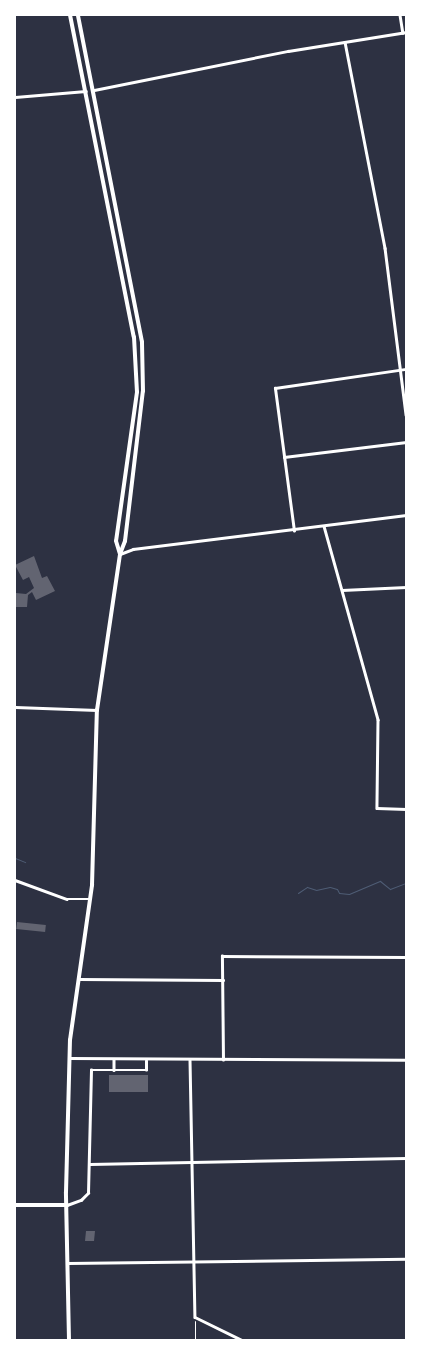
<!DOCTYPE html>
<style>
body{margin:0}
#map{position:relative;width:421px;height:1355px;overflow:hidden;background:#2d3142;font-family:"Alegreya Sans",sans-serif}
div>[style]{position:absolute}
[style*='--x']{left:calc(var(--x)*1px);top:calc(var(--y)*1px);width:calc(var(--w)*1px);rotate:calc(var(--a)*1deg)}
.stream>*{height:1px;margin:-0.5px;padding:0 0.5px;transform-origin:0.5px;border-radius:0.5px;background:#4f5d75}
.building>*{inset:0;background:#626471;transform-origin:0 0}
.path>*{height:1px;margin:-0.5px;padding:0 0.5px;transform-origin:0.5px;border-radius:0.5px;background:#fff}
.minor>*{height:2.5px;margin:-1.25px;padding:0 1.25px;transform-origin:1.25px;border-radius:1.25px;background:#fff}
.tertiary>*{height:3px;margin:-1.5px;padding:0 1.5px;transform-origin:1.5px;border-radius:1.5px;background:#fff}
.secondary>*{height:4px;margin:-2px;padding:0 2px;transform-origin:2px;border-radius:2px;background:#fff}
span{translate:-50% -50%;white-space:nowrap;text-align:center;line-height:1.15;-webkit-text-stroke:4.5px #fff;paint-order:stroke}
.frame{position:absolute;inset:0;border:16px solid #fff;pointer-events:none}
</style>
<div id="map">
<div class="stream">
<div style="--x:15;--y:858;--w:11;--a:22"></div>
<div style="--x:298;--y:893;--w:11;--a:-34"></div>
<div style="--x:307;--y:887;--w:9;--a:18"></div>
<div style="--x:316;--y:890;--w:14;--a:-12"></div>
<div style="--x:330;--y:887;--w:7;--a:16"></div>
<div style="--x:337;--y:889;--w:4;--a:63"></div>
<div style="--x:339;--y:893;--w:10;--a:6"></div>
<div style="--x:349;--y:894;--w:34;--a:-23"></div>
<div style="--x:380;--y:881;--w:13;--a:39"></div>
<div style="--x:390;--y:889;--w:17;--a:-21"></div>
</div>
<div class="building">
<div style="clip-path:polygon(34px 556px,42px 578px,47px 576px,55px 591px,36px 600px,32px 592px,28px 595px,27px 607px,15px 607px,16px 593px,26px 594px,34px 588px,29px 577px,23px 580px,15px 565px)"></div>
<div style="left:17px;top:922px;width:29px;height:7px;rotate:6deg"></div>
<div style="left:109px;top:1075px;width:39px;height:17px"></div>
<div style="clip-path:polygon(86px 1231px,95px 1231px,94px 1241px,85px 1241px)"></div>
</div>
<div class="path">
<div style="--x:195;--y:1321;--w:19;--a:90"></div>
</div>
<div class="minor">
<div style="--x:400;--y:15;--w:18;--a:81"></div>
<div style="--x:345;--y:42;--w:210;--a:79"></div>
<div style="--x:385;--y:248;--w:168;--a:82.8"></div>
<div style="--x:284;--y:457;--w:123;--a:-7"></div>
<div style="--x:324;--y:526;--w:201;--a:74.4"></div>
<div style="--x:378;--y:720;--w:88;--a:90.7"></div>
<div style="--x:377;--y:808;--w:29;--a:2"></div>
<div style="--x:294;--y:531;--w:144;--a:-97.6"></div>
<div style="--x:275;--y:388;--w:132;--a:-8.3"></div>
<div style="--x:120;--y:554;--w:14;--a:-21"></div>
<div style="--x:133;--y:549;--w:275;--a:-7.1"></div>
<div style="--x:342;--y:590;--w:64;--a:-2.7"></div>
<div style="--x:15;--y:880;--w:55;--a:20.1"></div>
<div style="--x:67;--y:899;--w:23;--a:0"></div>
<div style="--x:79;--y:979;--w:144;--a:0.4"></div>
<div style="--x:70;--y:1058;--w:336;--a:0.3"></div>
<div style="--x:114;--y:1059;--w:11;--a:90"></div>
<div style="--x:190;--y:1060;--w:257;--a:88.9"></div>
<div style="--x:195;--y:1317;--w:52;--a:26.1"></div>
<div style="--x:223;--y:1060;--w:104;--a:-90.6"></div>
<div style="--x:222;--y:956;--w:184;--a:0.3"></div>
<div style="--x:90;--y:1164;--w:316;--a:-1.1"></div>
<div style="--x:67;--y:1205;--w:15;--a:-20"></div>
<div style="--x:81;--y:1200;--w:10;--a:-45"></div>
<div style="--x:88;--y:1193;--w:123;--a:-88.6"></div>
<div style="--x:91;--y:1070;--w:55;--a:0"></div>
<div style="--x:146;--y:1070;--w:9;--a:-90"></div>
<div style="--x:68;--y:1263;--w:338;--a:-0.7"></div>
</div>
<div class="tertiary">
<div style="--x:94;--y:90;--w:198;--a:-11.4"></div>
<div style="--x:288;--y:51;--w:120;--a:-9.1"></div>
<div style="--x:15;--y:97;--w:71;--a:-4.8"></div>
<div style="--x:15;--y:707;--w:82;--a:2.1"></div>
</div>
<div class="secondary">
<div style="--x:70;--y:15;--w:328;--a:78.8"></div>
<div style="--x:134;--y:337;--w:55;--a:86.9"></div>
<div style="--x:137;--y:392;--w:150;--a:98"></div>
<div style="--x:116;--y:541;--w:14;--a:73"></div>
<div style="--x:15;--y:1205;--w:52;--a:0"></div>
<div style="--x:69;--y:1340;--w:148;--a:-91.2"></div>
<div style="--x:66;--y:1192;--w:152;--a:-88.5"></div>
<div style="--x:70;--y:1040;--w:157;--a:-81.9"></div>
<div style="--x:92;--y:885;--w:175;--a:-88.4"></div>
<div style="--x:97;--y:710;--w:158;--a:-81.6"></div>
<div style="--x:120;--y:554;--w:14;--a:-69"></div>
<div style="--x:125;--y:541;--w:151;--a:-83.2"></div>
<div style="--x:143;--y:391;--w:49;--a:-91.2"></div>
<div style="--x:142;--y:342;--w:333;--a:-101.1"></div>
</div>
<div class="frame"></div>
</div>
